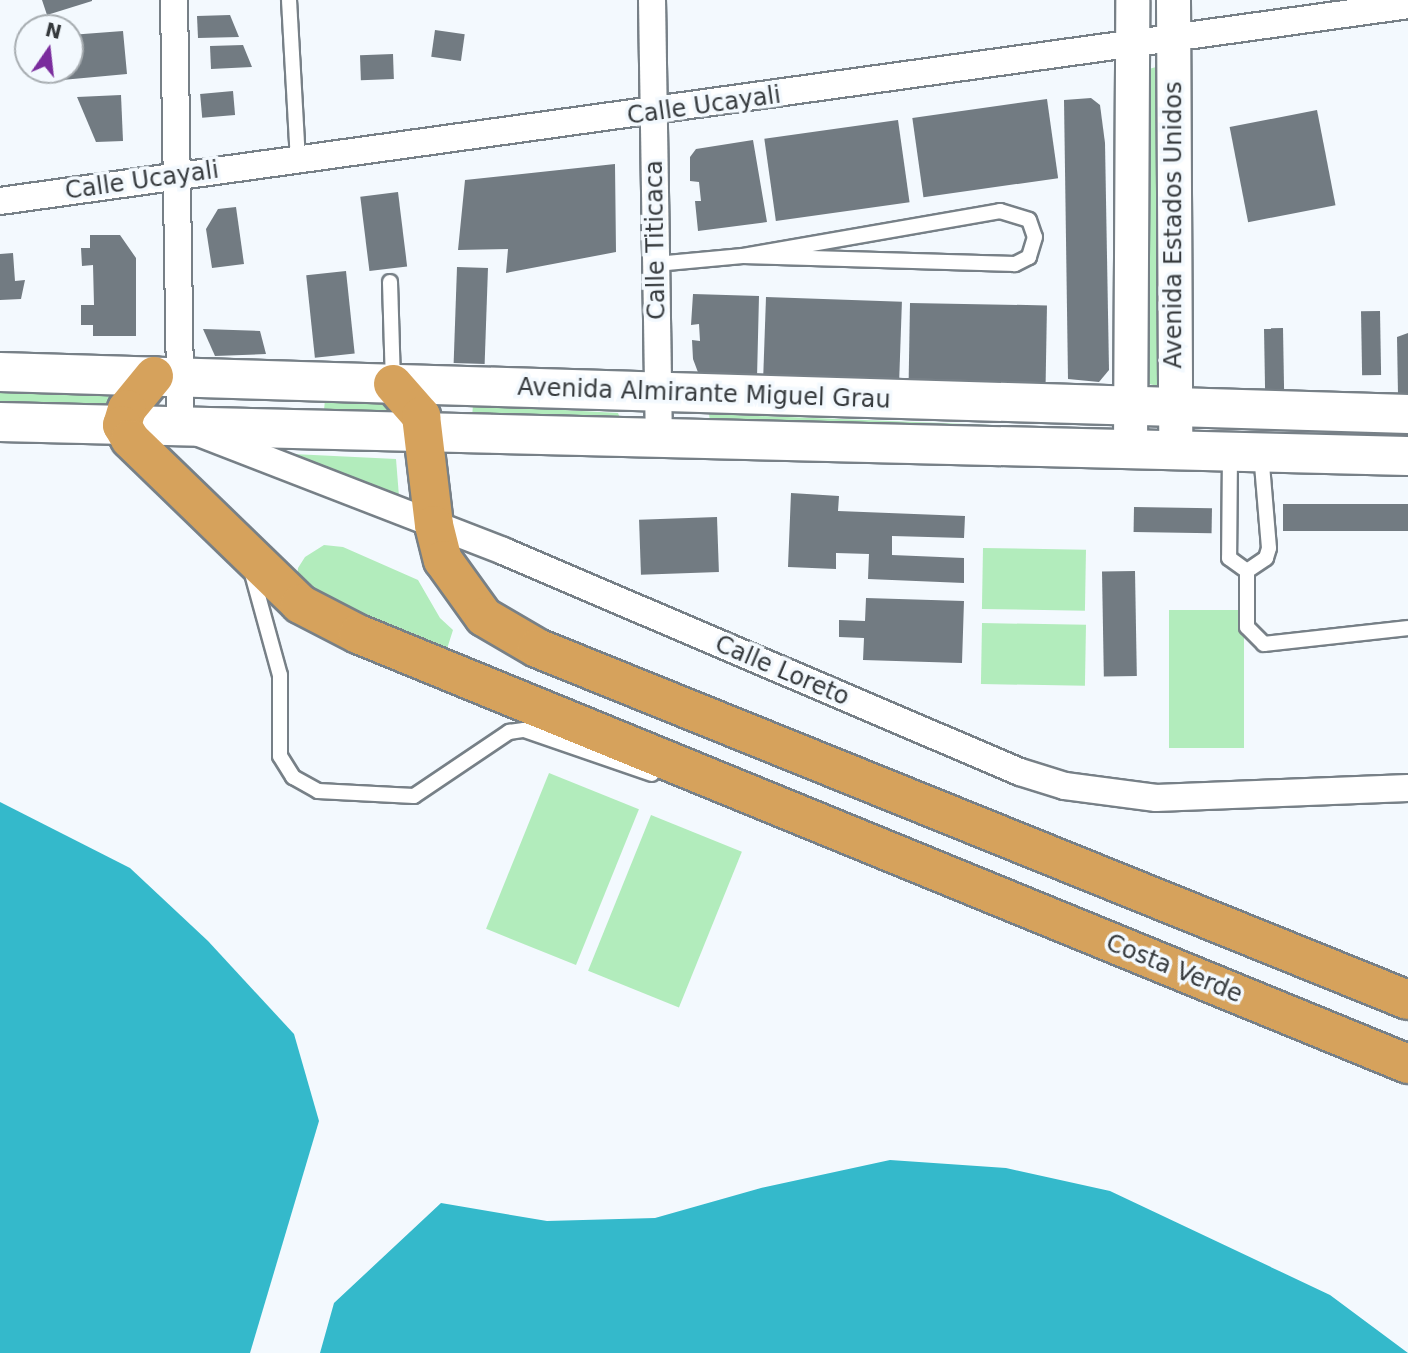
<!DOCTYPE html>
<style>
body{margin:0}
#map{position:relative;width:1408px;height:1353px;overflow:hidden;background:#f3f9fe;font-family:"DejaVu Sans",sans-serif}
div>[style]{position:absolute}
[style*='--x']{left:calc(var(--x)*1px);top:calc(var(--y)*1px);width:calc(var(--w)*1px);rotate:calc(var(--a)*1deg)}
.green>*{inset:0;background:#b2ecbc;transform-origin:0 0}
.water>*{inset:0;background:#34b9cb}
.building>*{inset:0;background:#727b82;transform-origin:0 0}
.roads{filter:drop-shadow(2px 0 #778087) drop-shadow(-2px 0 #778087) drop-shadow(0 2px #778087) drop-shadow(0 -2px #778087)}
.service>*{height:14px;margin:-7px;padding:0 7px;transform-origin:7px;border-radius:7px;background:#fff}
.minor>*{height:26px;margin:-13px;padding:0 13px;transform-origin:13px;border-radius:13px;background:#fff}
.tertiary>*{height:33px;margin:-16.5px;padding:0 16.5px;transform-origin:16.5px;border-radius:16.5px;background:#fff}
.secondary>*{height:38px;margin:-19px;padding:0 19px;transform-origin:19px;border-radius:19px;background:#fff}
.trunk>*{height:38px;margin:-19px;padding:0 19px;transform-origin:19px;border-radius:19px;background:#d6a25c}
span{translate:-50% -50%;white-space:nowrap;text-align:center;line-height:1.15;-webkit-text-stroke:7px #f3f9fe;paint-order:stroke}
.street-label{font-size:24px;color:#363a3d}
.north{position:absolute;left:14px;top:14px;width:70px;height:70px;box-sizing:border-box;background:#f3f9fe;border:2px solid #a7adb1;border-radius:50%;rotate:14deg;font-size:19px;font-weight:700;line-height:28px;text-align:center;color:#363a3d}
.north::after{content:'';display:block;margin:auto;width:24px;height:32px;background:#7a2c9d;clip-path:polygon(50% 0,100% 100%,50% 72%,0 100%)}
</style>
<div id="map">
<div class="green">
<div style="clip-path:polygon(1160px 66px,1166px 388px,1145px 383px,1145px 70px)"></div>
<div style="clip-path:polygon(0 392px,119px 396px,147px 411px,0 414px)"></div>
<div style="left:325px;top:399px;width:75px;height:17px;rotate:5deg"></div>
<div style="clip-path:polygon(473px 405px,618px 413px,622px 423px,472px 417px)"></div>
<div style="clip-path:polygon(709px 414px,1095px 429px,1095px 441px,711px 429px)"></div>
<div style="clip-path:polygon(293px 454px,396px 459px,400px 509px,293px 464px)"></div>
<div style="clip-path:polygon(324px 545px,343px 547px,418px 580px,440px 618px,453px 630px,446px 652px,312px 598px,297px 579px,298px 568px,305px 557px)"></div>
<div style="left:983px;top:548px;width:103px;height:61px;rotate:1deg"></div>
<div style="left:1169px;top:610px;width:75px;height:138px"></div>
<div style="left:982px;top:623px;width:104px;height:61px;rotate:1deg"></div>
<div style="left:549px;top:773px;width:97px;height:168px;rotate:22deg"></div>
<div style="left:651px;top:815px;width:98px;height:168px;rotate:22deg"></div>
</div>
<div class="water">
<div style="clip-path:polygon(0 802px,130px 868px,208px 941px,294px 1034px,319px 1121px,250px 1353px,0 1353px)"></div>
<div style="clip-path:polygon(890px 1160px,1006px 1168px,1110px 1191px,1330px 1295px,1408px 1353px,320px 1353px,334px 1303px,441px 1203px,547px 1221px,655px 1218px,761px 1188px)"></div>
</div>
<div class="building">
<div style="clip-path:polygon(42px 0,92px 0,92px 1px,47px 15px)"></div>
<div style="clip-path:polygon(230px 15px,239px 37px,198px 38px,197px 16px)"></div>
<div style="left:435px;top:30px;width:30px;height:27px;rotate:8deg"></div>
<div style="clip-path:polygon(123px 31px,127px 74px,62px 80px,61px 70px,70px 70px,70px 35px)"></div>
<div style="clip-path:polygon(243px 45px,252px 67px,211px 69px,210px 46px)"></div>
<div style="left:393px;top:54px;width:25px;height:33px;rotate:88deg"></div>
<div style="left:233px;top:91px;width:24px;height:33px;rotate:85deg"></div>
<div style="clip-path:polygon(121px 95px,123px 141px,96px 142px,77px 97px)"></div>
<div style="clip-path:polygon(1091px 98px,1100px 105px,1105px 143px,1109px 370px,1099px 382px,1068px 379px,1064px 100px)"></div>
<div style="left:1047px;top:99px;width:80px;height:136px;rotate:82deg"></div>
<div style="left:1317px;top:110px;width:97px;height:89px;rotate:79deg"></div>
<div style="left:898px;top:120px;width:83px;height:135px;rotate:82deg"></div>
<div style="clip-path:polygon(753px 140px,767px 222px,698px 231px,695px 201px,701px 201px,699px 182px,690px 181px,690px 157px,696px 149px)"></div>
<div style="clip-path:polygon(615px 164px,616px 252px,506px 273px,508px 249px,458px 250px,465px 180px)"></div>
<div style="left:398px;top:192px;width:75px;height:38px;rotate:83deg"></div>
<div style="clip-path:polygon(236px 207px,244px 264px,212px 268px,206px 229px,218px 209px)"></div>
<div style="clip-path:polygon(90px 235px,120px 235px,136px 258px,136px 336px,93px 336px,93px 325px,81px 325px,81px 305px,94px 305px,93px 265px,82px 266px,81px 248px,90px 248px)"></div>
<div style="clip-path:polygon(13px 253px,15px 281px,25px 280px,21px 299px,0 300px,0 254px)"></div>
<div style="left:457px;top:267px;width:31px;height:96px;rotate:2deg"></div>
<div style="left:346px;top:271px;width:83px;height:40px;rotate:84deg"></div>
<div style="clip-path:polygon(693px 294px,759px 296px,757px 378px,699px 375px,693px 359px,692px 340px,700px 341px,699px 324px,691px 325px)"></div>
<div style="left:766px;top:297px;width:136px;height:82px;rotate:2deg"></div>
<div style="left:910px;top:303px;width:137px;height:81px;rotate:1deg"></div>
<div style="left:1380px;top:311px;width:64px;height:19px;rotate:89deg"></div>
<div style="left:1283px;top:328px;width:64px;height:19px;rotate:89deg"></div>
<div style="clip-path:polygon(203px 329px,260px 331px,266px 354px,215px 356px)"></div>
<div style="clip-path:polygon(1408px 333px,1408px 394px,1398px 395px,1397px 337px)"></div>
<div style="clip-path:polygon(791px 493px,839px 496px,838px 511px,965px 516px,964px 538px,892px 536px,892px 555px,964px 558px,964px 583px,868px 579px,869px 554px,836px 553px,836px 569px,788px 567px)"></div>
<div style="left:1408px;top:504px;width:27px;height:125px;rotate:90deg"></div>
<div style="left:1134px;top:507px;width:78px;height:25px;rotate:1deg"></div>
<div style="left:717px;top:517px;width:55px;height:78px;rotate:88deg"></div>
<div style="left:1135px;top:571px;width:105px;height:33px;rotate:89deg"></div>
<div style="clip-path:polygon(866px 598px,964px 601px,962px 663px,863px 660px,864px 638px,839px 637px,839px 620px,865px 621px)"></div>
</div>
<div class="roads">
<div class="service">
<div style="--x:289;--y:0;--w:160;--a:86.8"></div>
<div style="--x:656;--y:264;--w:87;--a:-5.3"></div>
<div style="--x:743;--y:256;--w:261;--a:-9.9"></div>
<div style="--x:1000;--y:211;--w:30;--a:17"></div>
<div style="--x:1029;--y:220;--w:18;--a:71"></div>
<div style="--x:1035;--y:237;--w:21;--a:107"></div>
<div style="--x:1029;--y:257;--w:16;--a:153"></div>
<div style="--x:1015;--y:264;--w:272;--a:-178.3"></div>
<div style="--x:390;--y:282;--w:101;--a:88.3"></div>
<div style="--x:1230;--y:453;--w:105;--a:90.5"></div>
<div style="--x:1229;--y:558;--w:22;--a:36"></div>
<div style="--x:251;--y:570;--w:109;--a:74.6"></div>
<div style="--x:280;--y:675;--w:81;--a:90"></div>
<div style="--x:280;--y:756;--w:25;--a:58"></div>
<div style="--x:293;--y:777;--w:29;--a:29"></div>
<div style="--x:318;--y:791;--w:96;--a:3"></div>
<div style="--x:414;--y:796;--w:115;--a:-34"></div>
<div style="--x:509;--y:732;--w:15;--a:-8"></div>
<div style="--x:524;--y:730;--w:135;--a:19"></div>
<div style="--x:1247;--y:571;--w:56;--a:90"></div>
<div style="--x:1247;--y:627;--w:24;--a:45"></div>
<div style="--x:1264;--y:644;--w:145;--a:-6.3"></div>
<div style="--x:1247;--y:571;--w:23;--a:-34"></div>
<div style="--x:1266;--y:558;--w:10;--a:-73"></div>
<div style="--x:1269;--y:548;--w:95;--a:-94.8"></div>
</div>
<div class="minor">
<div style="--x:174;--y:0;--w:426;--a:89.1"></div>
<div style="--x:181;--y:426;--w:345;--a:21.2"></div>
<div style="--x:503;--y:551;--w:562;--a:23.15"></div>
<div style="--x:1020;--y:772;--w:47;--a:17.3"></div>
<div style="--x:1065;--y:786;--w:92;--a:7.5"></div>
<div style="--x:1156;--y:798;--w:252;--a:-2.3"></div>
<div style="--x:652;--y:0;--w:438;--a:89.1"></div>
<div style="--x:0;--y:201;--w:1422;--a:-7.92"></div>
</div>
<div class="tertiary">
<div style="--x:1173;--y:0;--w:450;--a:89.7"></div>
<div style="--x:1130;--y:449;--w:449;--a:-89.7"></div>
</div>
<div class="secondary">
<div style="--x:0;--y:372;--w:1409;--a:1.71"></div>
<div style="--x:0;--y:422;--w:1408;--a:1.38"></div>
</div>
<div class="trunk">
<div style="--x:154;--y:376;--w:43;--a:129.3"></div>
<div style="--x:127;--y:409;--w:17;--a:107"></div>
<div style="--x:122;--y:425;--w:16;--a:60"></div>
<div style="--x:130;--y:439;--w:237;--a:44.1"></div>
<div style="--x:300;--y:604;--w:65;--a:27.3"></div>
<div style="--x:358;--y:634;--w:1135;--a:22.27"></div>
<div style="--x:393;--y:384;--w:43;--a:48.8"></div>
<div style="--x:421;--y:416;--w:110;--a:83.2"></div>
<div style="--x:434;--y:525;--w:36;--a:76"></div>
<div style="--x:443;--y:560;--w:70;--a:54.3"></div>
<div style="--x:484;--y:617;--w:61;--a:30.3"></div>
<div style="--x:537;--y:648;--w:939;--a:22.01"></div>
</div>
</div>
<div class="street-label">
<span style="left:704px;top:106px;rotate:-8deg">Calle Ucayali</span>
<span style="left:142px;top:181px;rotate:-8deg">Calle Ucayali</span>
<span style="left:1174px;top:225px;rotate:-90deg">Avenida Estados Unidos</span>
<span style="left:656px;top:240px;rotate:-91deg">Calle Titicaca</span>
<span style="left:704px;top:394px;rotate:2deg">Avenida Almirante Miguel Grau</span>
<span style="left:782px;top:671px;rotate:23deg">Calle Loreto</span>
<span style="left:1174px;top:969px;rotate:22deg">Costa Verde</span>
</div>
<div class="north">N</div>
</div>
